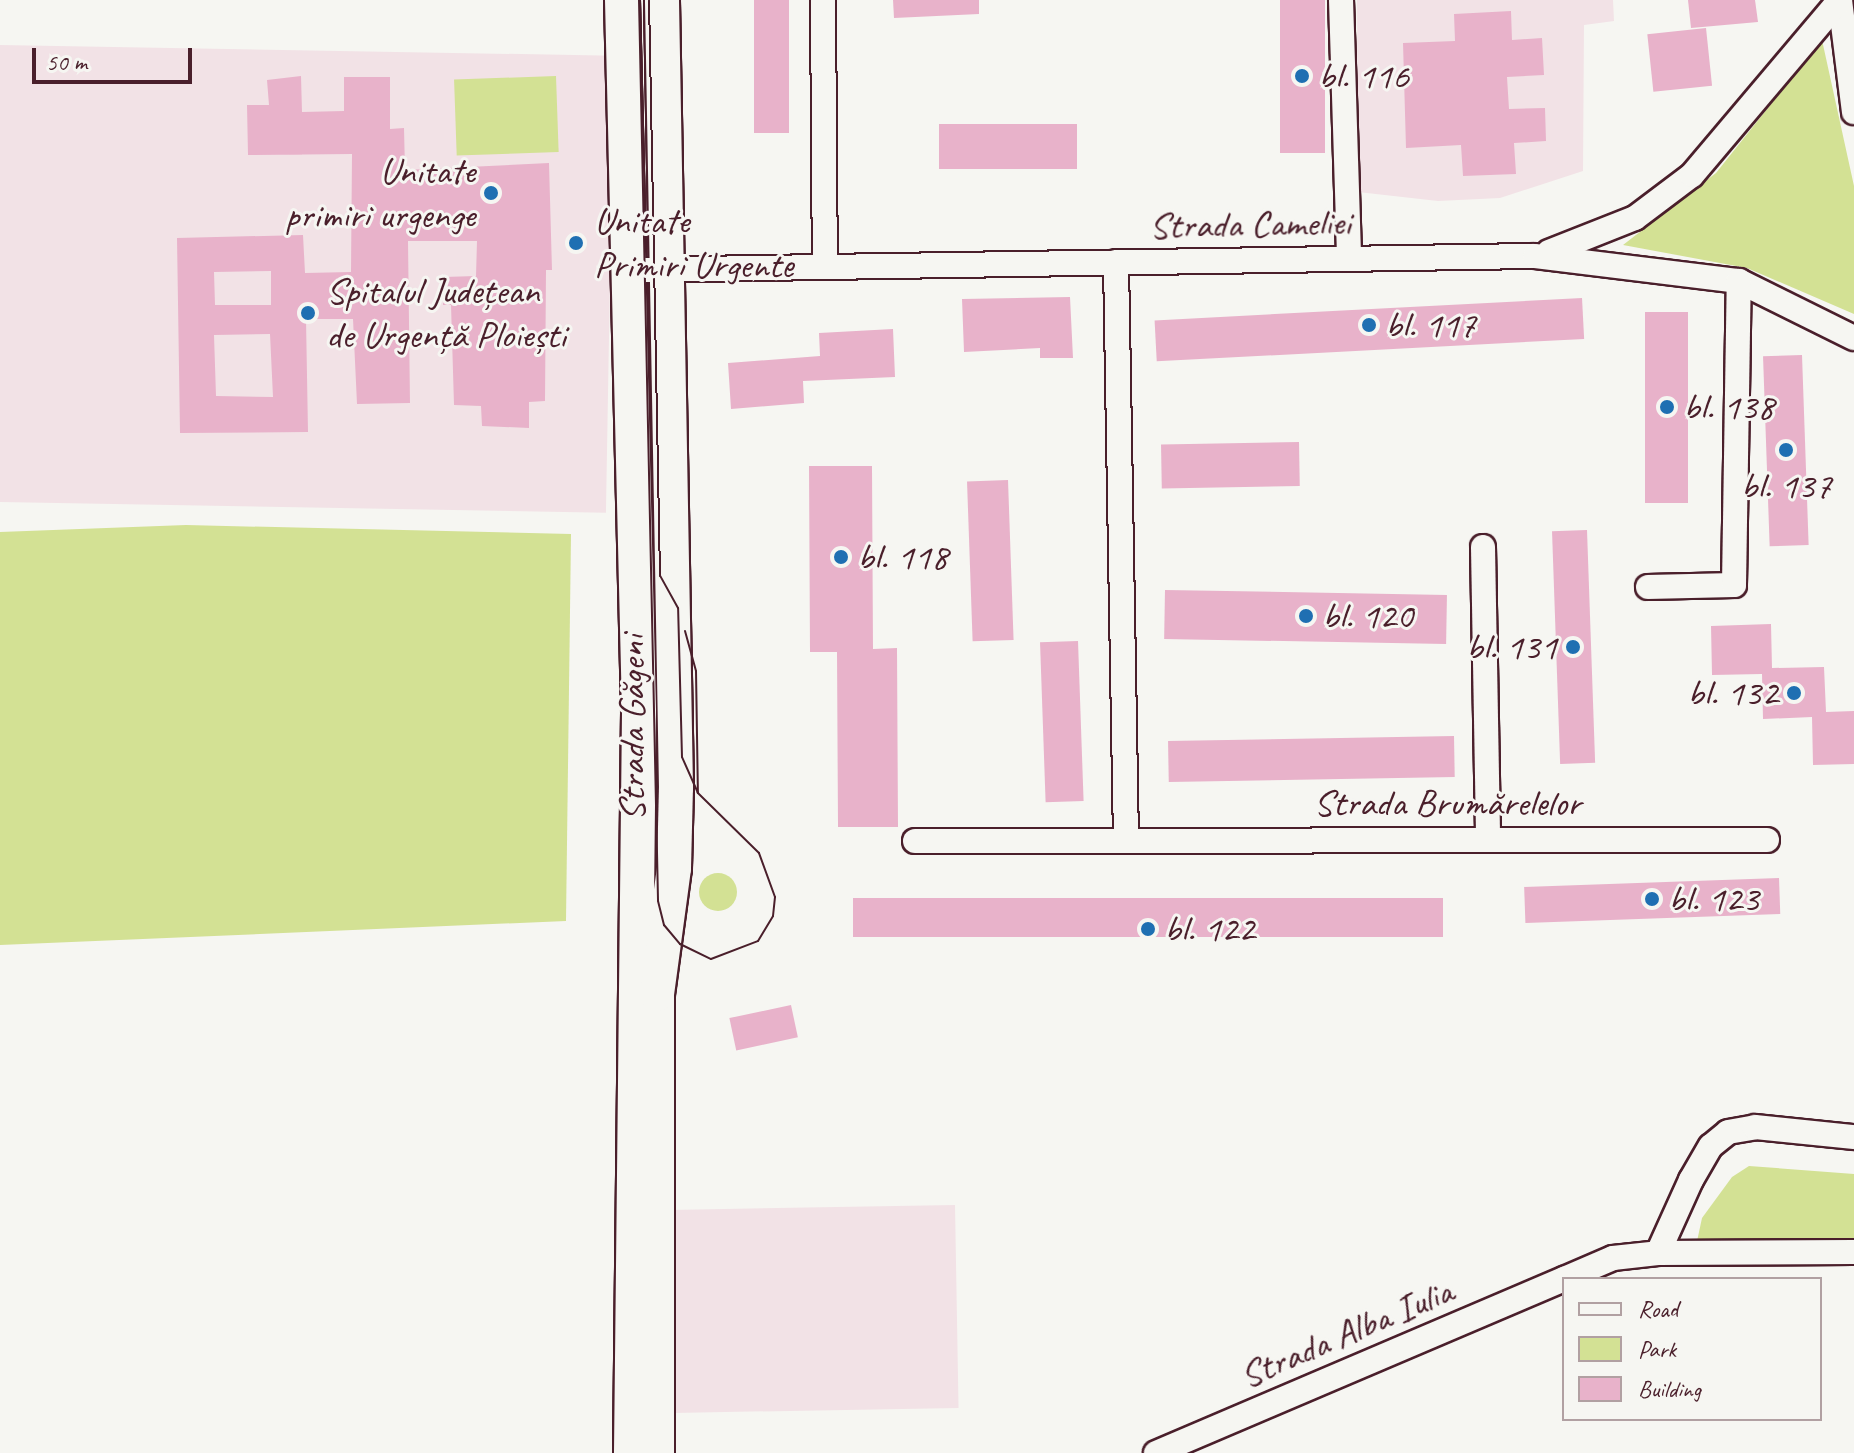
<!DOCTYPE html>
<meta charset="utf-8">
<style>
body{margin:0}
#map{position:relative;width:1854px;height:1453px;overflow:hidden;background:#f6f6f2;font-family:Caveat,sans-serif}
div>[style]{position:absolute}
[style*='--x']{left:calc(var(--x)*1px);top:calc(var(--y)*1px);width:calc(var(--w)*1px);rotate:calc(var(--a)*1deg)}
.built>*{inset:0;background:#f2e2e6;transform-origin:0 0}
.green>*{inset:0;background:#d3e194;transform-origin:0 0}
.round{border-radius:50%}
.building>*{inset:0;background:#e8b2ca;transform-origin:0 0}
.roads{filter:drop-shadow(2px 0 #4a1f2b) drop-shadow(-2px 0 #4a1f2b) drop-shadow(0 2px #4a1f2b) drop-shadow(0 -2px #4a1f2b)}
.minor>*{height:24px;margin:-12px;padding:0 12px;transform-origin:12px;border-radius:12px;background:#f6f6f2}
.secondary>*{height:34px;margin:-17px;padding:0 17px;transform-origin:17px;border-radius:17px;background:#f6f6f2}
.tram>*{height:2px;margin:-1px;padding:0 1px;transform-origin:1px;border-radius:1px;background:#4a1f2b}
.dots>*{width:22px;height:22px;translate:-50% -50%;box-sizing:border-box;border:4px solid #f6f6f2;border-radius:50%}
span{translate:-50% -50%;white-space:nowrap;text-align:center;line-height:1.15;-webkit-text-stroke:6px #f6f6f2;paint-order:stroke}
.poi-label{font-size:38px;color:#4a1f2b}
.left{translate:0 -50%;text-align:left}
.right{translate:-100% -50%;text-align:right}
.street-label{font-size:38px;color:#4a1f2b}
.legend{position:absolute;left:1562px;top:1277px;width:260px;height:144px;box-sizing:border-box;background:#f6f6f2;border:2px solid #b1a0a2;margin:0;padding:10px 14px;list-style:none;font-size:24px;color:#4a1f2b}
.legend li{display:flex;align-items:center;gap:16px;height:40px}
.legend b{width:40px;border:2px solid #b1a0a2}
.scale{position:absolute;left:32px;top:48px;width:160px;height:36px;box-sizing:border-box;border:4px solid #4a1f2b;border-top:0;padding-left:10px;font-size:24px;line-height:28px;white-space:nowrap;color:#4a1f2b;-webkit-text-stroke:6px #f6f6f2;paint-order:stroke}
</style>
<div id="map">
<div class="built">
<div style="clip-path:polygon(1357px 0,1613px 0,1614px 21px,1584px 25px,1583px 171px,1500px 198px,1438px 201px,1358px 192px)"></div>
<div style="left:0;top:45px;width:614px;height:457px;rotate:1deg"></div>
<div style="left:955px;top:1205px;width:203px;height:285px;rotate:89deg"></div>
</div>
<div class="green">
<div style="clip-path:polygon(1822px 40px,1854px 186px,1854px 314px,1747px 268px,1623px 245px,1716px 173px)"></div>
<div style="left:556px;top:76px;width:76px;height:102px;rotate:88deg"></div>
<div style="clip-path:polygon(186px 525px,571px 534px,566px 921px,0 945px,0 532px)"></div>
<div class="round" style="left:699px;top:873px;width:38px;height:38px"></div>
<div style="clip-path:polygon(1749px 1166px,1854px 1174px,1854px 1261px,1696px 1246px,1702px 1218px,1732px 1177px)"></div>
</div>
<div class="building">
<div style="left:754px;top:0;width:35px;height:133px"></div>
<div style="clip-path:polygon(893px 0,979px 0,979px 14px,894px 18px)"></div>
<div style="left:1280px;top:0;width:45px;height:153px"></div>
<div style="clip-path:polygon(1688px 0,1755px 0,1758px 22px,1691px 28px)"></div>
<div style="clip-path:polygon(1511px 11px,1512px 40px,1542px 38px,1544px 75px,1507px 77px,1509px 109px,1545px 108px,1546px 141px,1514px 143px,1516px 174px,1463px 176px,1461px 145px,1406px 148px,1403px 43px,1455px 41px,1454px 14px)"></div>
<div style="left:1706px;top:28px;width:58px;height:59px;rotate:84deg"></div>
<div style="clip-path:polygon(evenodd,301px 76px,302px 112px,344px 111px,344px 77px,390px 77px,390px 129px,404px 128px,405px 170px,549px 163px,552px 270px,546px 270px,545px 401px,529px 402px,529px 428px,482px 426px,481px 406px,454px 405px,451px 305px,443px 305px,444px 277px,476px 276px,477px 241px,408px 241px,410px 403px,357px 404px,353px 319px,306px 319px,308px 432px,180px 433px,177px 238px,303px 235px,305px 273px,351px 272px,352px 154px,248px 155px,247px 105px,269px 105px,267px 80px,301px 76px,271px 271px,271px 305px,215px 305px,214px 272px,271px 271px,301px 76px,270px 334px,273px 397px,216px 396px,214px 335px,270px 334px)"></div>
<div style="left:939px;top:124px;width:138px;height:45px"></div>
<div style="clip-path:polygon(1070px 297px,1073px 358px,1040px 358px,1040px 348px,964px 352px,962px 299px)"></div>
<div style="left:1582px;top:298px;width:41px;height:428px;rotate:87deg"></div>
<div style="left:1645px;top:312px;width:43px;height:191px"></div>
<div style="clip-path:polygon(893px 329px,895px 377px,803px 381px,804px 403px,731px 409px,728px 363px,820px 356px,819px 333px)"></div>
<div style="left:1802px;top:355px;width:190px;height:39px;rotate:88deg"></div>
<div style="left:1299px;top:442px;width:44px;height:138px;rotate:89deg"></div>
<div style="clip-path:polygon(809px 466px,872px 466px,873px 649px,897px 648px,898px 827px,838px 827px,837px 652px,810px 652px)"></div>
<div style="left:1008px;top:480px;width:160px;height:41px;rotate:88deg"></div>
<div style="left:1587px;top:530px;width:233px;height:35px;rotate:88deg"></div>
<div style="left:1165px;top:590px;width:282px;height:49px;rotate:1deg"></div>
<div style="clip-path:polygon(1771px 624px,1772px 668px,1824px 667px,1826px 712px,1854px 711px,1854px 764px,1813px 765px,1812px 717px,1763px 719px,1762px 674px,1712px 675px,1711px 626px)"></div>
<div style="left:1078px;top:641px;width:160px;height:38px;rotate:88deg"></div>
<div style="left:1454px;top:736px;width:41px;height:286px;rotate:89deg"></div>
<div style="left:1779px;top:878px;width:36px;height:255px;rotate:88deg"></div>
<div style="left:1443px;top:898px;width:39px;height:590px;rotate:90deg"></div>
<div style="left:791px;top:1005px;width:33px;height:63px;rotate:78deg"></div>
</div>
<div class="roads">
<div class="minor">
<div style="--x:823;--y:0;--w:267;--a:89.6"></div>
<div style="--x:1341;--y:0;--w:259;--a:88.2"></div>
<div style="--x:1840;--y:0;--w:113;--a:82.9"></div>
<div style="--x:1549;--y:252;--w:92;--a:-21.6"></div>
<div style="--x:1635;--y:218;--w:71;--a:-37"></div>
<div style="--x:1692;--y:175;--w:229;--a:-49.8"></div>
<div style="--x:1116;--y:262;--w:578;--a:89.01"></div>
<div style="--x:631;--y:270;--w:904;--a:-0.89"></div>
<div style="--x:1535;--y:256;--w:206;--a:7"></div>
<div style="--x:1739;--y:281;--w:128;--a:26.4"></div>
<div style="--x:1483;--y:547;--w:291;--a:89"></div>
<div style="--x:1648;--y:587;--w:86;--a:-1.3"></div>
<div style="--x:1734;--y:585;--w:304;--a:-89.1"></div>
<div style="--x:915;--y:841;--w:852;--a:-0.07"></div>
<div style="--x:1658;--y:1253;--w:80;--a:-65.7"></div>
<div style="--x:1691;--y:1180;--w:39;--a:-60"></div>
<div style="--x:1711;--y:1146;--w:22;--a:-39"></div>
<div style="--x:1728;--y:1132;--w:27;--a:-10"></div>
<div style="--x:1755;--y:1127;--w:100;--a:5.8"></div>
<div style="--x:1564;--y:1279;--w:53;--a:-23.2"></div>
<div style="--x:1613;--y:1258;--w:45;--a:-6.3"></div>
<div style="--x:1658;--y:1253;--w:196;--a:-0.3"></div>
<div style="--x:1156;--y:1453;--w:444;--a:-23.1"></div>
</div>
<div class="secondary">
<div style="--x:622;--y:0;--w:713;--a:88.63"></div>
<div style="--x:639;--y:713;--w:740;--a:90.62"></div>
<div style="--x:657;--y:1453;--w:459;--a:-90"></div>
<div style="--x:657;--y:994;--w:127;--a:-82.3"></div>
<div style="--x:674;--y:868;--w:80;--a:-88.6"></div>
<div style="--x:676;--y:788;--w:788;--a:-91.02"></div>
</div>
</div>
<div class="tram">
<div style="--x:639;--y:0;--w:901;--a:88.79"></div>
<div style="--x:658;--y:901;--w:25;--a:76"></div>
<div style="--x:664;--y:925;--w:25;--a:50"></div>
<div style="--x:680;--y:944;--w:34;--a:26"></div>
<div style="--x:711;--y:959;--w:50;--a:-21"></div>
<div style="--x:758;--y:941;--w:29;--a:-59"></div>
<div style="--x:773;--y:916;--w:19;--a:-84"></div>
<div style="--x:775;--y:897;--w:47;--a:-110"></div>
<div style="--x:759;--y:853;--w:86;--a:-135.5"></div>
<div style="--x:698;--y:793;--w:39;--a:-114"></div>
<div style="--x:682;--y:757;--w:149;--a:-91.5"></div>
<div style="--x:678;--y:608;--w:37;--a:-119"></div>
<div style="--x:660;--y:576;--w:576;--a:-91.09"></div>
<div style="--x:685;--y:631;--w:41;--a:74.6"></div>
<div style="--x:696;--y:671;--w:122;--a:89.1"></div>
</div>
<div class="dots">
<div style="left:1302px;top:76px;background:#1f6fb2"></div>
<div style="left:491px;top:193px;background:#1f6fb2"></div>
<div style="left:576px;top:243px;background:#1f6fb2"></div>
<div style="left:308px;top:313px;background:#1f6fb2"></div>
<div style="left:1369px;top:325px;background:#1f6fb2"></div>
<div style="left:1667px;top:407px;background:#1f6fb2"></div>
<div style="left:1786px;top:450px;background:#1f6fb2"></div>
<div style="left:841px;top:557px;background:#1f6fb2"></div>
<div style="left:1306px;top:616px;background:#1f6fb2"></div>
<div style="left:1573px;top:647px;background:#1f6fb2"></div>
<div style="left:1794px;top:693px;background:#1f6fb2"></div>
<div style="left:1652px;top:899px;background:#1f6fb2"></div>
<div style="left:1148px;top:929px;background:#1f6fb2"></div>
</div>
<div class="poi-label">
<span class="left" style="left:1318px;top:76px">bl. 116</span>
<span class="right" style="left:475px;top:193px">Unitate<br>primiri urgenge</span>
<span class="left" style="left:594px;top:243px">Unitate<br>Primiri Urgente</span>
<span class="left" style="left:326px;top:313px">Spitalul Județean<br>de Urgență Ploiești</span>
<span class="left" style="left:1385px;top:325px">bl. 117</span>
<span class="left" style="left:1683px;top:407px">bl. 138</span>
<span style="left:1786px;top:486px">bl. 137</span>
<span class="left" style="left:857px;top:557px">bl. 118</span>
<span class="left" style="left:1322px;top:616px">bl. 120</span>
<span class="right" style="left:1557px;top:647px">bl. 131</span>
<span class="right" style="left:1778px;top:693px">bl. 132</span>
<span class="left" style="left:1668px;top:899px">bl. 123</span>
<span class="left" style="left:1164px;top:929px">bl. 122</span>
</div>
<div class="street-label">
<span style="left:1250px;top:224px;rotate:-1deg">Strada Cameliei</span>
<span style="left:632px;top:728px;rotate:-90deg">Strada Găgeni</span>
<span style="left:1447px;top:803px">Strada Brumărelelor</span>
<span style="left:1346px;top:1333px;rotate:-23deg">Strada Alba Iulia</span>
</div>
<ul class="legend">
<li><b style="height:10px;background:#f6f6f2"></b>Road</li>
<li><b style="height:22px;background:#d3e194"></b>Park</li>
<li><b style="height:22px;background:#e8b2ca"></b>Building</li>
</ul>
<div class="scale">50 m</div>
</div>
